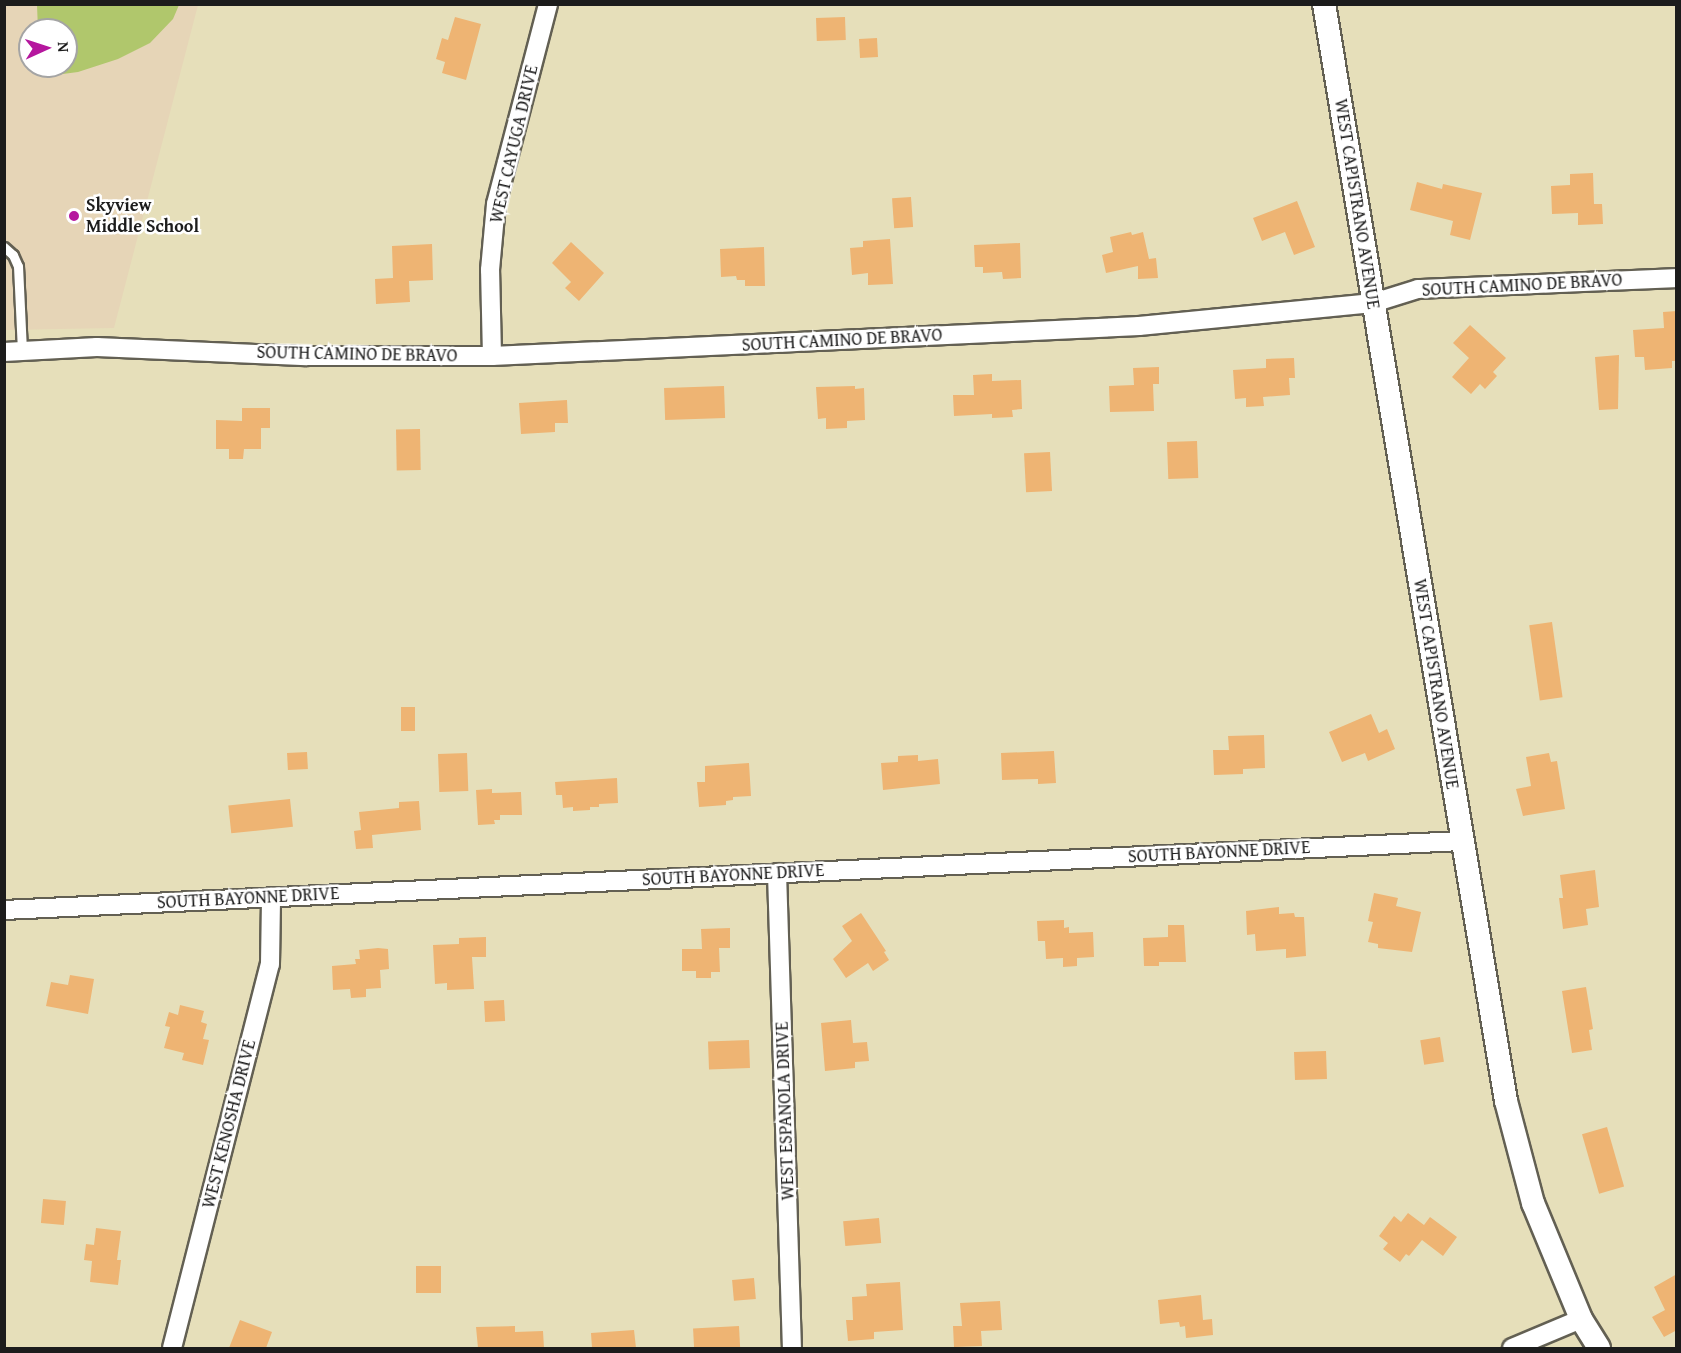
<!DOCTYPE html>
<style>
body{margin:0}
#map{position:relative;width:1681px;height:1353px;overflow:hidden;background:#e6dfba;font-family:"Gentium Book Plus",serif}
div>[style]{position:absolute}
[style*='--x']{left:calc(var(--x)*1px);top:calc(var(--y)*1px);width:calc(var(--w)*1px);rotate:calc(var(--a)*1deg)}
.built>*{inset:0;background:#e6d5b7}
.green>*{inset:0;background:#b0c76c}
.building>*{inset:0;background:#eeb473;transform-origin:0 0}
.roads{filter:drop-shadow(2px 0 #636053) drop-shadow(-2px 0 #636053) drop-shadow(0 2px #636053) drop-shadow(0 -2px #636053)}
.service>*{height:9px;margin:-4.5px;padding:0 4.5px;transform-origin:4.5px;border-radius:4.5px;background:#fff}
.minor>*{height:18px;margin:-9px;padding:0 9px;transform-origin:9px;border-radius:9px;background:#fff}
.tertiary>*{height:22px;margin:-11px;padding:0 11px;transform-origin:11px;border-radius:11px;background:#fff}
.dots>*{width:16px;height:16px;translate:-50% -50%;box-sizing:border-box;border:3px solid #fff;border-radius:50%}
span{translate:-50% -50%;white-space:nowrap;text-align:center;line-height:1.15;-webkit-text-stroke:5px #fff;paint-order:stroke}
.street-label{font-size:18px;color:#1c1c1c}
.poi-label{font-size:18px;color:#1c1c1c;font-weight:700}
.left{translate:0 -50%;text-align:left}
.frame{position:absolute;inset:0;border:6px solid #1c1c1c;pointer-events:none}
.north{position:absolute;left:18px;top:18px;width:60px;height:60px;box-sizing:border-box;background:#fff;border:2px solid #a4a4a4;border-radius:50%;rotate:87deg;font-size:16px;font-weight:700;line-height:24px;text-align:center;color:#1c1c1c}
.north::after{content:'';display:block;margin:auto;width:21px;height:27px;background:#b5179e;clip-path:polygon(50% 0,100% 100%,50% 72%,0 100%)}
</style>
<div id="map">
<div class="built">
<div style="clip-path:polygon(evenodd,4px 5px,198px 5px,114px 328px,5px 330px,4px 5px,30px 30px,66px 30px,66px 66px,30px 66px,30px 30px)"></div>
</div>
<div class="green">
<div style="clip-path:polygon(37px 5px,37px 4px,179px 5px,173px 19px,150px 43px,118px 59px,78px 72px,40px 77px,39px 66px,66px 66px,66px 30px,38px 30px)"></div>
</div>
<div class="building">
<div style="clip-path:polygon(455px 17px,481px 24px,466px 80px,442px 73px,445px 62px,436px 59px,442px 38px,448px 40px)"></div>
<div style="left:845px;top:17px;width:23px;height:29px;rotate:88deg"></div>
<div style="left:877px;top:38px;width:19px;height:18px;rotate:87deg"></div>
<div style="clip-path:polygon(1593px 173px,1594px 204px,1602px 204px,1603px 224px,1578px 225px,1578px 213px,1552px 214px,1551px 186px,1570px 185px,1570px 174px)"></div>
<div style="clip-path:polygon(1417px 182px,1442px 189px,1443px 184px,1482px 193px,1470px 240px,1450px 235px,1453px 221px,1410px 210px)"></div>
<div style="left:911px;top:197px;width:30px;height:19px;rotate:86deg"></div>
<div style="clip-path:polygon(1297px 201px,1315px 247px,1294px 255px,1285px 232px,1262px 241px,1253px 218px)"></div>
<div style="clip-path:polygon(1131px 232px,1132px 235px,1143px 232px,1149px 259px,1156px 258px,1158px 278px,1138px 279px,1138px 266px,1106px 273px,1102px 255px,1113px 252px,1110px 237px)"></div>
<div style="clip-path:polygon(890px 239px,893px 284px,868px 285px,868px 273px,852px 275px,850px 248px,863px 247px,863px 241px)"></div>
<div style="clip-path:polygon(571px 242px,604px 273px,579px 301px,565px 288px,571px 282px,552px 263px)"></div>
<div style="clip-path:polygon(1020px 243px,1021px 278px,1003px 279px,1002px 272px,983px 273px,983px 267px,975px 267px,974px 245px)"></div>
<div style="clip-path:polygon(432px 244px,433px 280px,409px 281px,410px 302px,376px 304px,375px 279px,393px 278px,392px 246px)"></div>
<div style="clip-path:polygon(764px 247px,765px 286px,745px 286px,745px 280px,737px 280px,736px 276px,721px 277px,720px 249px)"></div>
<div style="clip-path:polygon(1677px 311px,1677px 361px,1672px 361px,1672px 368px,1645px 370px,1644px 357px,1635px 357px,1633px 330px,1664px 328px,1663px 312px)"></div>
<div style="clip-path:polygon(1470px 325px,1506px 358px,1493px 372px,1497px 376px,1485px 389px,1480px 384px,1471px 394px,1452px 377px,1469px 358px,1453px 343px)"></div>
<div style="clip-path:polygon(1619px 355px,1618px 409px,1599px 410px,1595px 357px)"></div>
<div style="clip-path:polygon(1294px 358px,1295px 378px,1289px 378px,1290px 395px,1263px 397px,1264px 406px,1246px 407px,1246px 398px,1235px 399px,1233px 370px,1266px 368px,1266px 359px)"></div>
<div style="clip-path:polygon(1159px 367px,1159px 384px,1153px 384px,1154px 411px,1110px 412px,1109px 386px,1134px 385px,1133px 368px)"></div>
<div style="clip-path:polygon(992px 374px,992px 381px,1021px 380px,1022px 409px,1012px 410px,1013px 417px,992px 418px,992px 414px,954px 416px,953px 395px,974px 395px,973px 375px)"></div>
<div style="left:724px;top:386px;width:32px;height:60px;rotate:88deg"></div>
<div style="clip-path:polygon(855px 386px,855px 389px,864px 388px,865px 420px,847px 421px,847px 428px,826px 429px,826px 418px,818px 419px,816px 387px)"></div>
<div style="clip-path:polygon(567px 400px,568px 423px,555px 423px,555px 432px,521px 434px,519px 403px)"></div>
<div style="clip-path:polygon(242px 408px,270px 408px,270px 428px,261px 428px,261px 449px,244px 449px,243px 459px,229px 459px,229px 449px,216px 449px,216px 420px,242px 421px)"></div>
<div style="left:420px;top:429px;width:41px;height:24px;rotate:89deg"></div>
<div style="left:1197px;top:441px;width:37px;height:30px;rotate:88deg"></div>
<div style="left:1050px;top:452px;width:39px;height:26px;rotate:87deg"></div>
<div style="left:1552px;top:622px;width:76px;height:23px;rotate:82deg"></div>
<div style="left:401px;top:707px;width:14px;height:24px"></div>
<div style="clip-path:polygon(1371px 714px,1379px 733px,1387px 729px,1395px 749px,1368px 761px,1365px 753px,1342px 762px,1329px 732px)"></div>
<div style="clip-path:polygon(1264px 735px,1265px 768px,1243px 769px,1243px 774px,1214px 775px,1213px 750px,1229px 750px,1228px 736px)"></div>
<div style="clip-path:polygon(1054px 751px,1056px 783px,1038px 784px,1038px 779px,1002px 780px,1001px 753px)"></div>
<div style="left:307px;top:752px;width:17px;height:20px;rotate:87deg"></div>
<div style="left:467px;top:753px;width:38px;height:29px;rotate:88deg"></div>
<div style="clip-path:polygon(1549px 753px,1551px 762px,1557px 761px,1565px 809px,1523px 816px,1516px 789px,1531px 786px,1526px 757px)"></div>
<div style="clip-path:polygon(918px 755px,918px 761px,938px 759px,940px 784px,883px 790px,881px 763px,898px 762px,898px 756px)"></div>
<div style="clip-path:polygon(749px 763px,751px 796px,733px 797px,733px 800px,726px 801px,726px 805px,699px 807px,697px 782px,705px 782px,705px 766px)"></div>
<div style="clip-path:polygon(617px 778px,618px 803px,599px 804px,599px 807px,590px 807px,590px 810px,573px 811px,573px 807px,563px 808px,562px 795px,556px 795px,555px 782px)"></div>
<div style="clip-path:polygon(492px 789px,492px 793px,521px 792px,522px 815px,500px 815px,500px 820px,494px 820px,495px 824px,478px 825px,476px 790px)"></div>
<div style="left:290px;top:799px;width:28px;height:62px;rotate:84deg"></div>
<div style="clip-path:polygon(419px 801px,421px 830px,372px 835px,373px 848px,356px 849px,354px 831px,361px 830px,359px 812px,399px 808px,399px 802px)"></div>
<div style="clip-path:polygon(1595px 870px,1599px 907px,1586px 909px,1588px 925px,1563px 929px,1559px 898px,1563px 898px,1560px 875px)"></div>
<div style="clip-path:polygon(1374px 893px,1398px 898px,1396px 906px,1421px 912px,1412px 952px,1378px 948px,1378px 944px,1368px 942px,1373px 922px,1368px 921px)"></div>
<div style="clip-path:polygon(1279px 907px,1279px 914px,1294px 913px,1295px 917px,1304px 917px,1306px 956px,1286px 958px,1286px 949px,1256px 951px,1255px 934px,1247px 935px,1246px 911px)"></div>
<div style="clip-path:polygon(861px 913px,886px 951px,884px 952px,889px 960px,873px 971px,868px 963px,846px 978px,833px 959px,852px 941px,842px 926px)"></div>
<div style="clip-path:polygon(1064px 920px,1064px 928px,1069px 927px,1069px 933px,1093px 932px,1094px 957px,1077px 958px,1077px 966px,1063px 967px,1063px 958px,1046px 959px,1045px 941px,1038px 941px,1037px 921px)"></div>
<div style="clip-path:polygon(1168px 925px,1184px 925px,1186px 962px,1159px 962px,1159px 966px,1144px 966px,1143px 938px,1168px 937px)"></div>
<div style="clip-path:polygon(730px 928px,730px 948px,719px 948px,720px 972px,711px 972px,711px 978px,696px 978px,696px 971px,682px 971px,682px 949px,702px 949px,701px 929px)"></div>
<div style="clip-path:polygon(486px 937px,486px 957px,472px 957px,474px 989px,447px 990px,447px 983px,435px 984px,433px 945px,459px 944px,459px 938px)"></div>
<div style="clip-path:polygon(378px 948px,388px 949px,389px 969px,380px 970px,381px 988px,366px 989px,366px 997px,351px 998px,350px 989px,333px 990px,332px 966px,356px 964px,355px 959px,360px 959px,359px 950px)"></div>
<div style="clip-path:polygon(70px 975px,94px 979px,88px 1014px,46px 1006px,51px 982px,68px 985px)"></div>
<div style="clip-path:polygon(1586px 987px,1593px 1029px,1589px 1030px,1592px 1050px,1572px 1053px,1562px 991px)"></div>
<div style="left:504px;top:1000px;width:21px;height:20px;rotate:87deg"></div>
<div style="clip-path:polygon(180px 1005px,204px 1011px,201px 1022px,207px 1024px,203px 1039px,209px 1040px,203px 1065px,182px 1060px,184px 1053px,164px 1048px,170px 1027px,165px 1026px,169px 1012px,178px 1015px)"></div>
<div style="clip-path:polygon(851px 1020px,853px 1043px,867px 1042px,869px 1061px,855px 1062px,855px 1068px,825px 1071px,821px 1023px)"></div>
<div style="left:1440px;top:1037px;width:25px;height:20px;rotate:81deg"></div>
<div style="left:749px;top:1040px;width:28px;height:41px;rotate:88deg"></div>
<div style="left:1326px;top:1051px;width:28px;height:32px;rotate:88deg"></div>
<div style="left:1607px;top:1127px;width:62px;height:26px;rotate:74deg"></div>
<div style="left:43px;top:1199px;width:23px;height:24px;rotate:5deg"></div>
<div style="clip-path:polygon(1408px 1213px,1424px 1225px,1430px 1217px,1457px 1237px,1443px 1256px,1422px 1240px,1409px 1256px,1406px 1254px,1400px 1262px,1383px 1249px,1388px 1243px,1379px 1236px,1394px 1216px,1401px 1222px)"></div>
<div style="left:879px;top:1218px;width:25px;height:36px;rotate:85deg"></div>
<div style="clip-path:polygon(96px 1228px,121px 1231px,117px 1260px,121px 1260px,118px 1285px,90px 1282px,92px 1261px,84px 1260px,86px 1244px,94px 1245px)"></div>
<div style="left:416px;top:1266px;width:25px;height:27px"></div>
<div style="clip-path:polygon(1677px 1274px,1677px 1330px,1664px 1337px,1652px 1317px,1665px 1310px,1654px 1287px)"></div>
<div style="left:754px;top:1278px;width:21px;height:22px;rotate:85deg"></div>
<div style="clip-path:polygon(900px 1282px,903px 1330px,874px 1332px,874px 1339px,848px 1341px,846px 1320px,853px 1320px,852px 1297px,867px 1296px,866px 1284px)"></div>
<div style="clip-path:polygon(1201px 1295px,1203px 1320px,1212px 1319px,1213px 1335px,1186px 1338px,1185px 1326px,1180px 1327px,1179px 1322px,1160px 1324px,1158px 1300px)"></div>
<div style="clip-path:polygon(1000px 1301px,1002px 1330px,981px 1331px,982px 1346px,954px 1347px,953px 1326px,962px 1326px,960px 1303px)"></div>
<div style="clip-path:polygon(240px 1320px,272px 1332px,266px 1348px,229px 1348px)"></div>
<div style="clip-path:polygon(515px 1326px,515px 1332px,543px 1331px,544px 1348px,478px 1348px,476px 1327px)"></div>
<div style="left:739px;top:1326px;width:22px;height:46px;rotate:87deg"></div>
<div style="clip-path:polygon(634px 1330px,636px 1348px,592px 1348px,591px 1333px)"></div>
</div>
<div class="roads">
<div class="service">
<div style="--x:4;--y:247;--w:12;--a:42"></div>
<div style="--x:13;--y:255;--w:12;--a:66"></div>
<div style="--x:18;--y:266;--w:85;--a:87.3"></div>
</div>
<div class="minor">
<div style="--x:4;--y:352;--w:93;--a:-3.1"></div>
<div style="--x:97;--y:347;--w:210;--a:2.5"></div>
<div style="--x:307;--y:356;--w:185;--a:0"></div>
<div style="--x:492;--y:356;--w:648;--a:-2.65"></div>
<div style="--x:1139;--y:326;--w:235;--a:-5.6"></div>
<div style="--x:1373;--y:303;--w:47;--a:-17.3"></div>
<div style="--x:1418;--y:289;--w:258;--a:-2.4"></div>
<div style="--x:492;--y:356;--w:86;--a:-91.3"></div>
<div style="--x:490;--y:270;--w:66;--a:-84.8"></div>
<div style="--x:496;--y:204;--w:207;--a:-75.4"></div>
<div style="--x:777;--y:873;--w:475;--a:88.2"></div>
<div style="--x:4;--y:910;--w:1460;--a:-2.71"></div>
<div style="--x:172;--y:1348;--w:396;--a:-75.7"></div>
<div style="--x:270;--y:964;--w:67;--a:-89.1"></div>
<div style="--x:1512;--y:1348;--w:75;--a:-22.8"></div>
</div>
<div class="tertiary">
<div style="--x:1324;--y:4;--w:1112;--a:80.58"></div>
<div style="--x:1506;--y:1101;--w:106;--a:75.2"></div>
<div style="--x:1533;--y:1203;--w:126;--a:67.5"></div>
<div style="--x:1581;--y:1319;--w:34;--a:58"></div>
</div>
</div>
<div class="dots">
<div style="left:74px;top:216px;background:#b5179e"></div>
</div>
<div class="street-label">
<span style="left:514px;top:144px;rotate:-77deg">WEST CAYUGA DRIVE</span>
<span style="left:1357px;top:204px;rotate:81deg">WEST CAPISTRANO AVENUE</span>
<span style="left:1522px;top:285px;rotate:-3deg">SOUTH CAMINO DE BRAVO</span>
<span style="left:842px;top:340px;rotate:-3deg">SOUTH CAMINO DE BRAVO</span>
<span style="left:357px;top:354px;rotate:1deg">SOUTH CAMINO DE BRAVO</span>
<span style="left:1436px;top:684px;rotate:81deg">WEST CAPISTRANO AVENUE</span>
<span style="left:1219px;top:852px;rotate:-3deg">SOUTH BAYONNE DRIVE</span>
<span style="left:733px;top:875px;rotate:-3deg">SOUTH BAYONNE DRIVE</span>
<span style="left:248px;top:898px;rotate:-3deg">SOUTH BAYONNE DRIVE</span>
<span style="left:785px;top:1111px;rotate:-92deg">WEST ESPANOLA DRIVE</span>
<span style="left:229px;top:1124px;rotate:-76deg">WEST KENOSHA DRIVE</span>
</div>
<div class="poi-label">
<span class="left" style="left:86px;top:216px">Skyview<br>Middle School</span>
</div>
<div class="frame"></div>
<div class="north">N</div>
</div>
